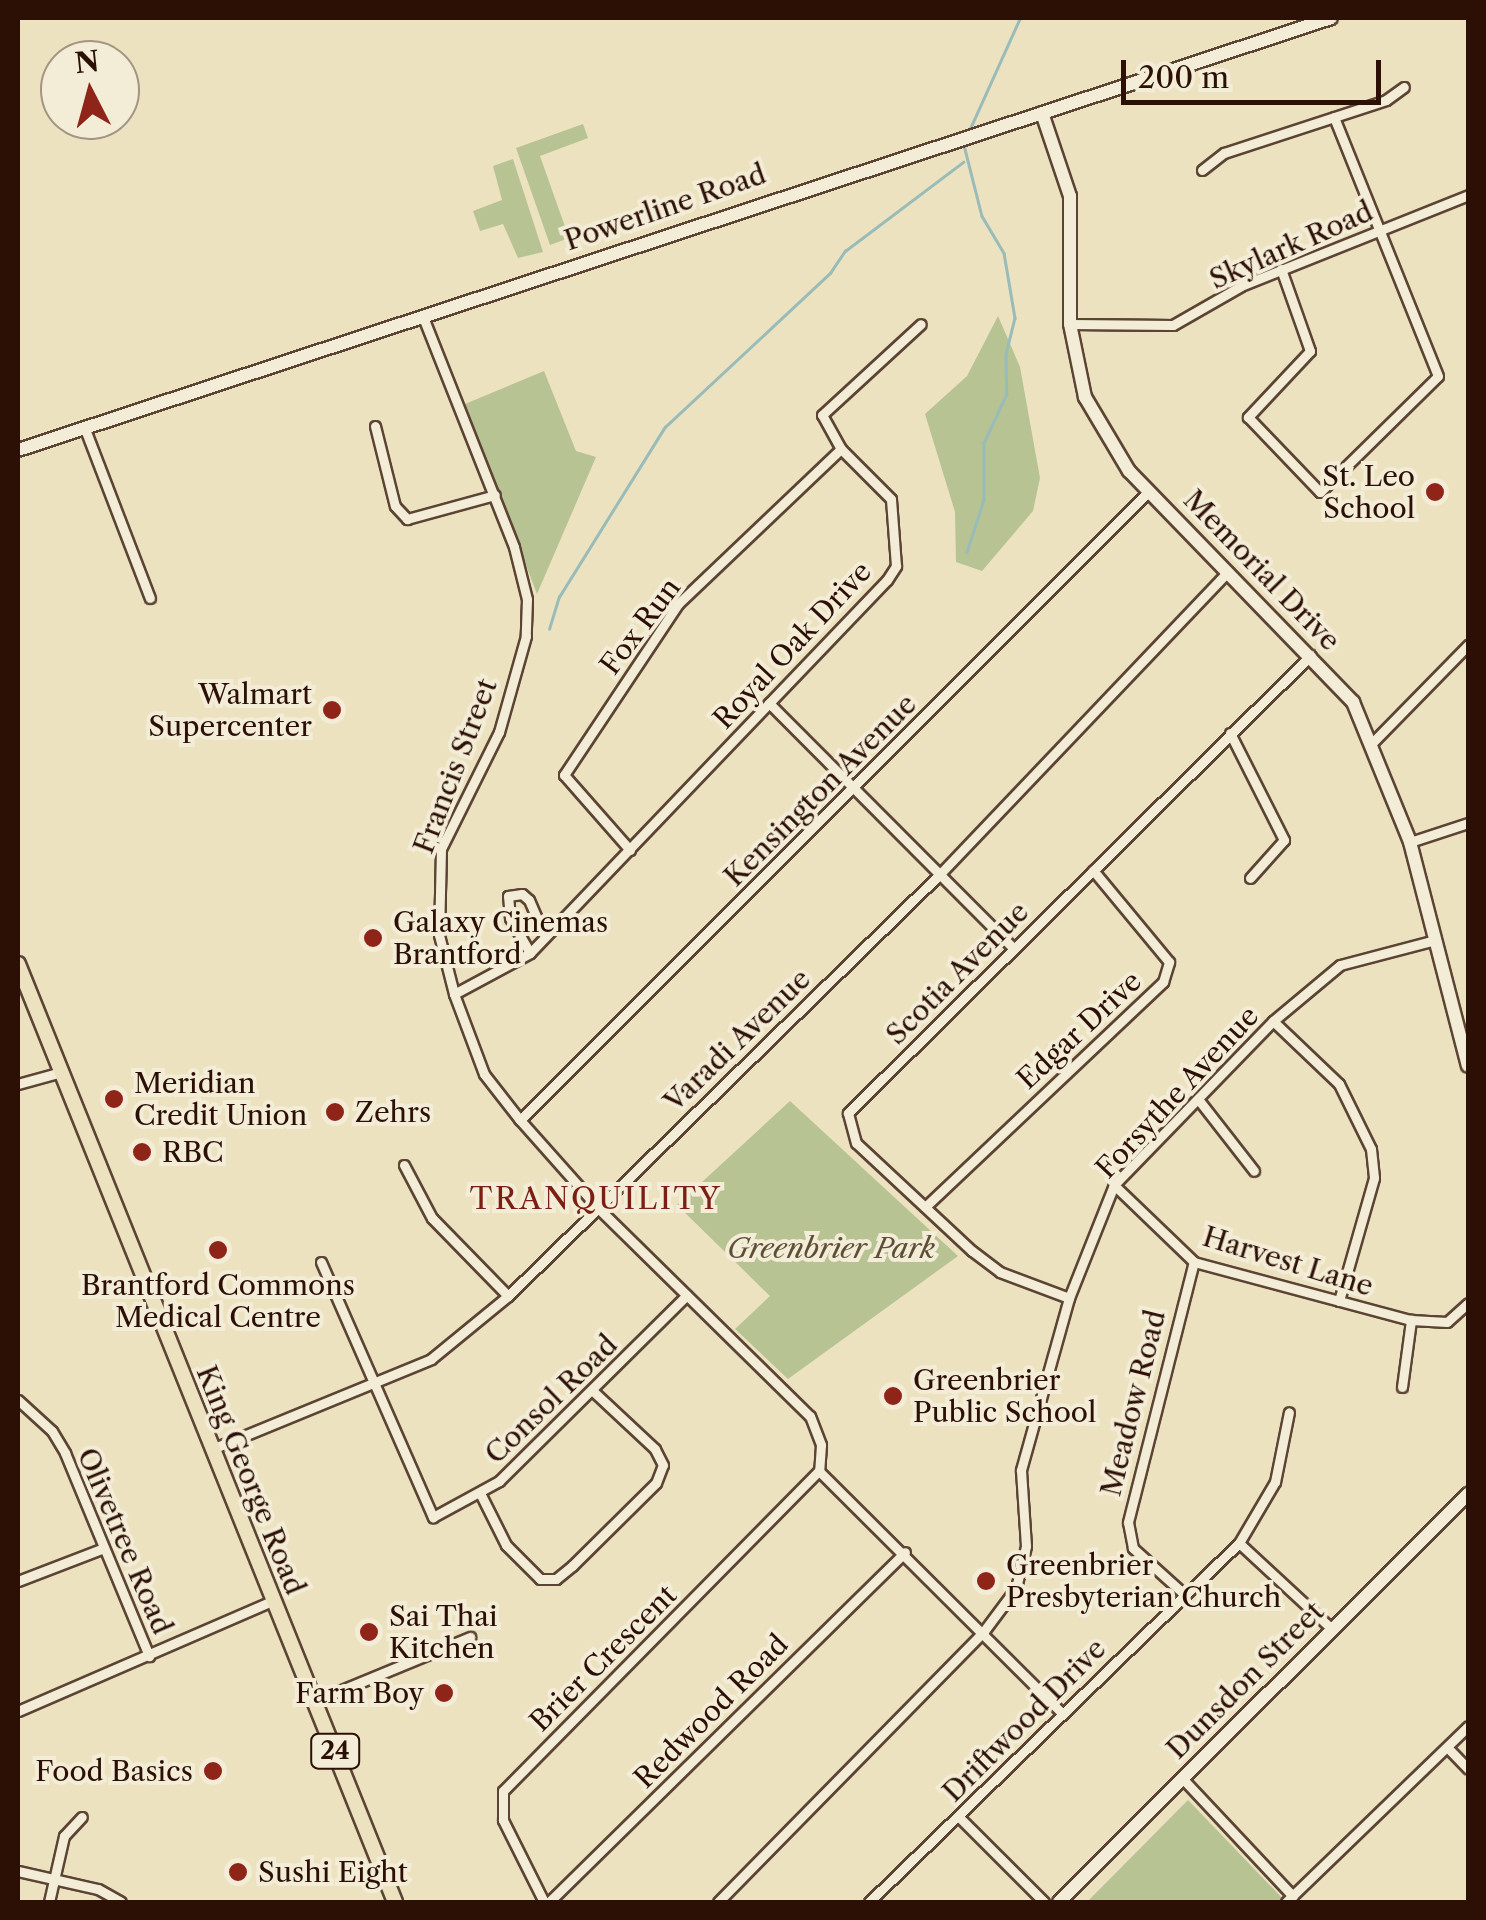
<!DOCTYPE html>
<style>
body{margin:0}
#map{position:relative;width:1486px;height:1920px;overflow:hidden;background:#ece2c0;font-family:"Libre Caslon Text",serif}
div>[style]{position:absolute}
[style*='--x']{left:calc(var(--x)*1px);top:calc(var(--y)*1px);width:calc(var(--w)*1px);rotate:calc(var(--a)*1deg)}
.green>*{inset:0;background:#b7c393}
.stream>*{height:2.5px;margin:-1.25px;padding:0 1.25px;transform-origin:1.25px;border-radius:1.25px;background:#9abcb9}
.roads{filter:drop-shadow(2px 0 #5c4434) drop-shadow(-2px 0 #5c4434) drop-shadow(0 2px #5c4434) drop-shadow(0 -2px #5c4434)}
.minor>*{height:9px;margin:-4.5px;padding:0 4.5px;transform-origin:4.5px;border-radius:4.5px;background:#f3ecd6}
.secondary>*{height:12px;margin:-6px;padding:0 6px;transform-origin:6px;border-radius:6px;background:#f3ecd6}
.primary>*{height:14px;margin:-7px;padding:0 7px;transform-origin:7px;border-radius:7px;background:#ece2c0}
.dots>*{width:28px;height:28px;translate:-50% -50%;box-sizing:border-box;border:5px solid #f3ecd6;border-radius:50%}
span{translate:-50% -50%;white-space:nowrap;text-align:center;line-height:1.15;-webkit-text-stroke:8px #f3ecd6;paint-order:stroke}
.shield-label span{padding:2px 8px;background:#f3ecd6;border:2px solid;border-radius:8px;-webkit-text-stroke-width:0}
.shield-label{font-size:25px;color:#2c1006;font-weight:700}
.street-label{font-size:28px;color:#2c1006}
.poi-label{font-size:28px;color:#2c1006}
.right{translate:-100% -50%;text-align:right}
.left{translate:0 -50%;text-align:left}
.park-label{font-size:28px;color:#5d4f37;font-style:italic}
.neighbourhood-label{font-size:30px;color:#7a1f14;letter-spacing:2.5px}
.frame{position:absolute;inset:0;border:20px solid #2c1006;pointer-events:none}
.north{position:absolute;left:40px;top:40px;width:100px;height:100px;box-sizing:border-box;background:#f3ecd6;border:2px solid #a39483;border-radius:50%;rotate:354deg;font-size:28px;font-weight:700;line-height:40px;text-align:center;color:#2c1006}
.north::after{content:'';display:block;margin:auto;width:35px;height:45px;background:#8f2418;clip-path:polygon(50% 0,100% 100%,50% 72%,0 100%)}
.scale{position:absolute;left:1121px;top:60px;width:260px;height:45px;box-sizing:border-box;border:5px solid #2c1006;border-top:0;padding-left:12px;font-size:30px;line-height:35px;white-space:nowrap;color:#2c1006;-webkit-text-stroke:8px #f3ecd6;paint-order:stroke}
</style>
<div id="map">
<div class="green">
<div style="clip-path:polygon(583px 124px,588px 138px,540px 156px,569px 238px,550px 245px,516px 148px)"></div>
<div style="clip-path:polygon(513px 159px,543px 252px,518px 258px,503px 224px,480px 231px,473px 211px,502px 200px,493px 166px)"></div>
<div style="clip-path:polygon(998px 316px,1020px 367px,1040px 478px,1033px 511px,982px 571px,956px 562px,955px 512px,925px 414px,967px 376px)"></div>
<div style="clip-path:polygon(544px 371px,576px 451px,596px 457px,537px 594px,465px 404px)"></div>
<div style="clip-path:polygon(790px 1101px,958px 1256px,788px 1379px,735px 1329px,770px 1296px,677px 1205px)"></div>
<div style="clip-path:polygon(1188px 1800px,1286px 1902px,1087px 1902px)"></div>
</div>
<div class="stream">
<div style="--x:968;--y:133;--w:126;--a:-65.7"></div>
<div style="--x:964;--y:145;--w:73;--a:75.8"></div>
<div style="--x:982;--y:216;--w:43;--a:59.3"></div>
<div style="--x:1004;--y:253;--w:66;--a:80.4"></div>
<div style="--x:1015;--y:318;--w:38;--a:104"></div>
<div style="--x:1006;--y:355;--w:39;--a:89"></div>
<div style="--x:1007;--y:394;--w:54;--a:115.1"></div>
<div style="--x:984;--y:443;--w:57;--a:90"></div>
<div style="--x:984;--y:500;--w:55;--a:108.1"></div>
<div style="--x:549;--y:629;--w:34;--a:-73"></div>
<div style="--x:559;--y:597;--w:200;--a:-58.1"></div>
<div style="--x:665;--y:427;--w:226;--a:-43"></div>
<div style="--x:830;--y:273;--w:27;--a:-56"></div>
<div style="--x:845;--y:251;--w:148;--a:-37"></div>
</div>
<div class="roads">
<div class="minor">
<div style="--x:1202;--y:170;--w:28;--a:-38"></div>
<div style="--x:1224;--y:153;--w:170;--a:-18.1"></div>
<div style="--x:1386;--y:100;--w:22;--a:-36"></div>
<div style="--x:1281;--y:269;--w:87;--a:70.5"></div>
<div style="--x:1310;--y:351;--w:91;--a:133.2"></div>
<div style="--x:1248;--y:417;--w:104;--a:46.2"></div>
<div style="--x:1320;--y:492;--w:165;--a:-44.5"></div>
<div style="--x:1438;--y:376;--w:279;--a:-111.9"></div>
<div style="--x:423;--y:317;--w:247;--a:68.4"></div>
<div style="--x:514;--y:547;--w:54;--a:76"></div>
<div style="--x:527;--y:599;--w:37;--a:92"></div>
<div style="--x:526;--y:636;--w:100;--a:105.7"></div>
<div style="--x:499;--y:732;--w:131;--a:116.4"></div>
<div style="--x:441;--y:849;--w:86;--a:91.3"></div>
<div style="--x:439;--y:935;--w:61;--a:75.7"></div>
<div style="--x:454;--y:994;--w:85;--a:69.4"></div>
<div style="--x:484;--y:1074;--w:58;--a:52"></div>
<div style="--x:520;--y:1120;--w:118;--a:48.4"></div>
<div style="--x:598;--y:1208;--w:297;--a:44.5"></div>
<div style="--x:810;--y:1416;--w:31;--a:69"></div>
<div style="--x:821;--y:1445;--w:26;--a:94"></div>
<div style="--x:1070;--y:324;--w:103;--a:0.6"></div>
<div style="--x:1173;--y:325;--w:78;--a:-29.8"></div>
<div style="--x:1241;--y:286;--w:245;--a:-21.8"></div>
<div style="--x:375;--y:426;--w:82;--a:76"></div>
<div style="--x:395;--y:506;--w:18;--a:47"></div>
<div style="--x:407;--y:519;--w:91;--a:-15.3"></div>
<div style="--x:85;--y:429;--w:181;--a:69"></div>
<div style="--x:769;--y:703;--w:346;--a:45.1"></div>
<div style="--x:1230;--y:733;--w:120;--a:63.2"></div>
<div style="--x:1284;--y:840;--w:51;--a:131.8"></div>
<div style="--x:1373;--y:742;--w:136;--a:-45.6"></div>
<div style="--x:1410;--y:842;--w:61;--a:-18.1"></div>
<div style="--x:630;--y:850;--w:100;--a:-131.3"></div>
<div style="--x:564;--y:775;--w:206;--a:-56.3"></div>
<div style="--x:678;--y:604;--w:225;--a:-43.6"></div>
<div style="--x:530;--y:953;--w:40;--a:-119.7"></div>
<div style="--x:510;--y:918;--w:22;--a:-95"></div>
<div style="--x:508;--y:896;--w:14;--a:-8"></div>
<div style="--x:522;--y:894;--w:9;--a:41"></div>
<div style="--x:529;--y:900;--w:40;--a:66.6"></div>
<div style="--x:454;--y:994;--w:86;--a:-28.3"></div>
<div style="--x:530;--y:953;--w:516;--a:-46.26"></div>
<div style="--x:887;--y:580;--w:17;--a:-57"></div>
<div style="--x:896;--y:566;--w:67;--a:-94.3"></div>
<div style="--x:891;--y:499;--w:71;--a:-135"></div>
<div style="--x:841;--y:449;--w:39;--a:-119"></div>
<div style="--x:822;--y:415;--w:134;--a:-42.6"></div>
<div style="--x:1273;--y:1021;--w:91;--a:43.7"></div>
<div style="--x:1339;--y:1084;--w:72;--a:63.8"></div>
<div style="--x:1371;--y:1149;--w:29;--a:84"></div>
<div style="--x:1374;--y:1178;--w:128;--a:105.9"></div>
<div style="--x:18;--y:1084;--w:41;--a:-15.4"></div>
<div style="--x:1198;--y:1099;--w:91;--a:52.1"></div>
<div style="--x:520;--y:1120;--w:890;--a:-45"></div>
<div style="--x:404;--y:1165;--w:60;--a:62.2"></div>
<div style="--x:432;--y:1218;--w:109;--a:45.7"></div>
<div style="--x:1114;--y:1185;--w:111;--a:43.9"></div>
<div style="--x:1194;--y:1262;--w:225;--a:15"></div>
<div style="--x:1411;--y:1320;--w:36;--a:3"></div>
<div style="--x:1447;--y:1322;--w:28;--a:-42"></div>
<div style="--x:925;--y:1207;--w:328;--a:-43.4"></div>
<div style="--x:1163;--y:982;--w:21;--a:-73"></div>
<div style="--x:1169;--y:962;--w:119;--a:-129.6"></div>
<div style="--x:321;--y:1262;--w:279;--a:66.3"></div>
<div style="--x:433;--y:1517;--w:75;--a:-28.6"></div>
<div style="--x:499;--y:1481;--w:264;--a:-44.7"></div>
<div style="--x:1069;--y:1298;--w:74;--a:-159.4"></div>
<div style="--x:1000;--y:1272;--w:35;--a:-143"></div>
<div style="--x:972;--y:1251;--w:158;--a:-137"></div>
<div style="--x:856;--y:1143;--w:31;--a:-105"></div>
<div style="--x:848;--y:1113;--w:651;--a:-44.69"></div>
<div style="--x:1402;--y:1387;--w:68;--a:-82.3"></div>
<div style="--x:18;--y:1400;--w:46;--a:42.4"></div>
<div style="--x:52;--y:1431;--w:26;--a:59"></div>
<div style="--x:65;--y:1453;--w:220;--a:67.5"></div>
<div style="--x:212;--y:1449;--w:237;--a:-22.3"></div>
<div style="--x:431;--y:1359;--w:99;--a:-39.3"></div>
<div style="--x:508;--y:1296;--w:602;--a:-44.33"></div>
<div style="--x:939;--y:875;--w:419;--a:-46.4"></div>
<div style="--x:819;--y:1471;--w:342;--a:44.9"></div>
<div style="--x:480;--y:1493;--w:58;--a:63.4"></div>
<div style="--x:506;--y:1545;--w:48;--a:45"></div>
<div style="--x:540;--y:1579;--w:16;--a:0"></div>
<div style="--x:556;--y:1579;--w:21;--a:-39"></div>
<div style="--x:572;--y:1566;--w:118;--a:-44.7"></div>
<div style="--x:656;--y:1483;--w:19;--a:-69"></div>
<div style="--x:663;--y:1465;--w:18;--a:-117"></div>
<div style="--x:655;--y:1449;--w:82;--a:-137"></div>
<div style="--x:1239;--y:1543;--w:127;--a:42.8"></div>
<div style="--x:18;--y:1581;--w:92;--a:-21"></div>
<div style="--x:1184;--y:1594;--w:69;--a:-138"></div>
<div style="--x:1133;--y:1548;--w:26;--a:-101"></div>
<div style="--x:1128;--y:1522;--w:268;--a:-75.8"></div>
<div style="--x:315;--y:1701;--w:168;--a:-22.4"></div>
<div style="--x:18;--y:1711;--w:277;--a:-23.4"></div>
<div style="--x:1447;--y:1747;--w:30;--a:46"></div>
<div style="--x:1182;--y:1778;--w:162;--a:46.8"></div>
<div style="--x:959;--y:1817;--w:120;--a:45"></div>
<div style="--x:18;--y:1871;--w:82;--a:12.7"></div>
<div style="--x:98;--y:1889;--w:26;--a:29"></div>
<div style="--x:49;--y:1902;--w:68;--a:-77.2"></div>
<div style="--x:64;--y:1836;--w:26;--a:-47"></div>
<div style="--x:544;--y:1902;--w:92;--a:-116.6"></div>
<div style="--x:503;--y:1820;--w:29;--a:-90"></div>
<div style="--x:503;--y:1791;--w:450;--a:-45.4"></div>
<div style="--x:549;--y:1902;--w:499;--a:-44.5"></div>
<div style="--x:718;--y:1902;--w:380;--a:-45.5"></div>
<div style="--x:984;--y:1631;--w:54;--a:-53.3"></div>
<div style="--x:1016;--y:1588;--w:43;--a:-76.6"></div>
<div style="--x:1026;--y:1546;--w:76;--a:-93.8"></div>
<div style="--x:1021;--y:1470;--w:179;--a:-74.4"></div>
<div style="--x:1069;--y:1298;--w:122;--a:-68.3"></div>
<div style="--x:1114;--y:1185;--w:228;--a:-45.9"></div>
<div style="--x:1273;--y:1021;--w:87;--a:-39.9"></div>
<div style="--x:1340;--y:965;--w:98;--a:-14.7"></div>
<div style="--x:869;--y:1902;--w:516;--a:-44.14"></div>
<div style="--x:1239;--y:1543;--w:71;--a:-59.5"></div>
<div style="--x:1275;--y:1482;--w:71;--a:-78.7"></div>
<div style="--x:1286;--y:1902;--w:253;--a:-44"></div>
</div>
<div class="secondary">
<div style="--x:1042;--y:113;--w:88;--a:71.4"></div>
<div style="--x:1070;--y:196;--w:128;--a:90"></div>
<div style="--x:1070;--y:324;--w:75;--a:78.4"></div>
<div style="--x:1085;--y:397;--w:86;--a:59.3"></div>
<div style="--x:1129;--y:471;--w:322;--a:45.9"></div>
<div style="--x:1353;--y:702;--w:151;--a:67.8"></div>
<div style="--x:1410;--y:842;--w:231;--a:75.5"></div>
<div style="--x:18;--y:450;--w:1382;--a:-18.21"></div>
<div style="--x:1059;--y:1902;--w:578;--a:-44.93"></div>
</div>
<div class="primary">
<div style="--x:18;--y:964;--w:1011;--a:68.1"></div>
</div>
</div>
<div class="dots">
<div style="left:1435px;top:492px;background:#8f2418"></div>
<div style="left:332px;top:710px;background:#8f2418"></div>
<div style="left:373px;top:938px;background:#8f2418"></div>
<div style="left:114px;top:1099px;background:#8f2418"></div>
<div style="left:335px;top:1112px;background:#8f2418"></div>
<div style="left:142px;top:1152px;background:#8f2418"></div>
<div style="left:218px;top:1250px;background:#8f2418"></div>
<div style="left:893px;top:1396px;background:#8f2418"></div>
<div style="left:986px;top:1581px;background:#8f2418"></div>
<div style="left:369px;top:1632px;background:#8f2418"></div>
<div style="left:444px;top:1693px;background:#8f2418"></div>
<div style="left:213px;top:1771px;background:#8f2418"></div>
<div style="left:238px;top:1872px;background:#8f2418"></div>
</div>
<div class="shield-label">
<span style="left:335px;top:1751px">24</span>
</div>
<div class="street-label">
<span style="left:665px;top:207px;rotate:-19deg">Powerline Road</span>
<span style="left:1291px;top:245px;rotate:-24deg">Skylark Road</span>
<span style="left:1262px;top:570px;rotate:46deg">Memorial Drive</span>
<span style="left:640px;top:626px;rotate:-53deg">Fox Run</span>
<span style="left:792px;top:645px;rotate:-47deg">Royal Oak Drive</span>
<span style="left:455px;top:766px;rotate:-69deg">Francis Street</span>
<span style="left:820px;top:790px;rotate:-45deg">Kensington Avenue</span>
<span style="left:957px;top:973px;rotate:-45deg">Scotia Avenue</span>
<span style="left:1079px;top:1030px;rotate:-43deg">Edgar Drive</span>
<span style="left:737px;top:1040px;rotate:-44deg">Varadi Avenue</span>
<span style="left:1177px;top:1092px;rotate:-47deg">Forsythe Avenue</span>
<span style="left:1288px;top:1261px;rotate:17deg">Harvest Lane</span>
<span style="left:551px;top:1399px;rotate:-44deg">Consol Road</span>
<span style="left:1133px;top:1403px;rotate:-76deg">Meadow Road</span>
<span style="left:251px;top:1480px;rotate:68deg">King George Road</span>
<span style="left:125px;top:1541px;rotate:67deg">Olivetree Road</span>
<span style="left:603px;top:1658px;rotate:-45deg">Brier Crescent</span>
<span style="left:1245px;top:1680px;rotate:-45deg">Dunsdon Street</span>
<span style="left:711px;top:1711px;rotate:-45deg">Redwood Road</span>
<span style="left:1024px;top:1720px;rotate:-45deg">Driftwood Drive</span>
</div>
<div class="poi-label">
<span class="right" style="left:1415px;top:492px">St. Leo<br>School</span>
<span class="right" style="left:312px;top:710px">Walmart<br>Supercenter</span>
<span class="left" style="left:393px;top:938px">Galaxy Cinemas<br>Brantford</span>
<span class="left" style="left:134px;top:1099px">Meridian<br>Credit Union</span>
<span class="left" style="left:355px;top:1112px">Zehrs</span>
<span class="left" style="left:162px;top:1152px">RBC</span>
<span style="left:218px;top:1301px">Brantford Commons<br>Medical Centre</span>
<span class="left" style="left:913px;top:1396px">Greenbrier<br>Public School</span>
<span class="left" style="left:1006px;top:1581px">Greenbrier<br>Presbyterian Church</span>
<span class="left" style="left:389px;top:1632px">Sai Thai<br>Kitchen</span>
<span class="right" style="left:424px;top:1693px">Farm Boy</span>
<span class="right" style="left:193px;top:1771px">Food Basics</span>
<span class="left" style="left:258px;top:1872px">Sushi Eight</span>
</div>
<div class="park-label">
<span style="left:831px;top:1248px">Greenbrier Park</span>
</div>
<div class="neighbourhood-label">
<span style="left:596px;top:1199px">TRANQUILITY</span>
</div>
<div class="frame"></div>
<div class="north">N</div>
<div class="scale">200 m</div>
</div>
